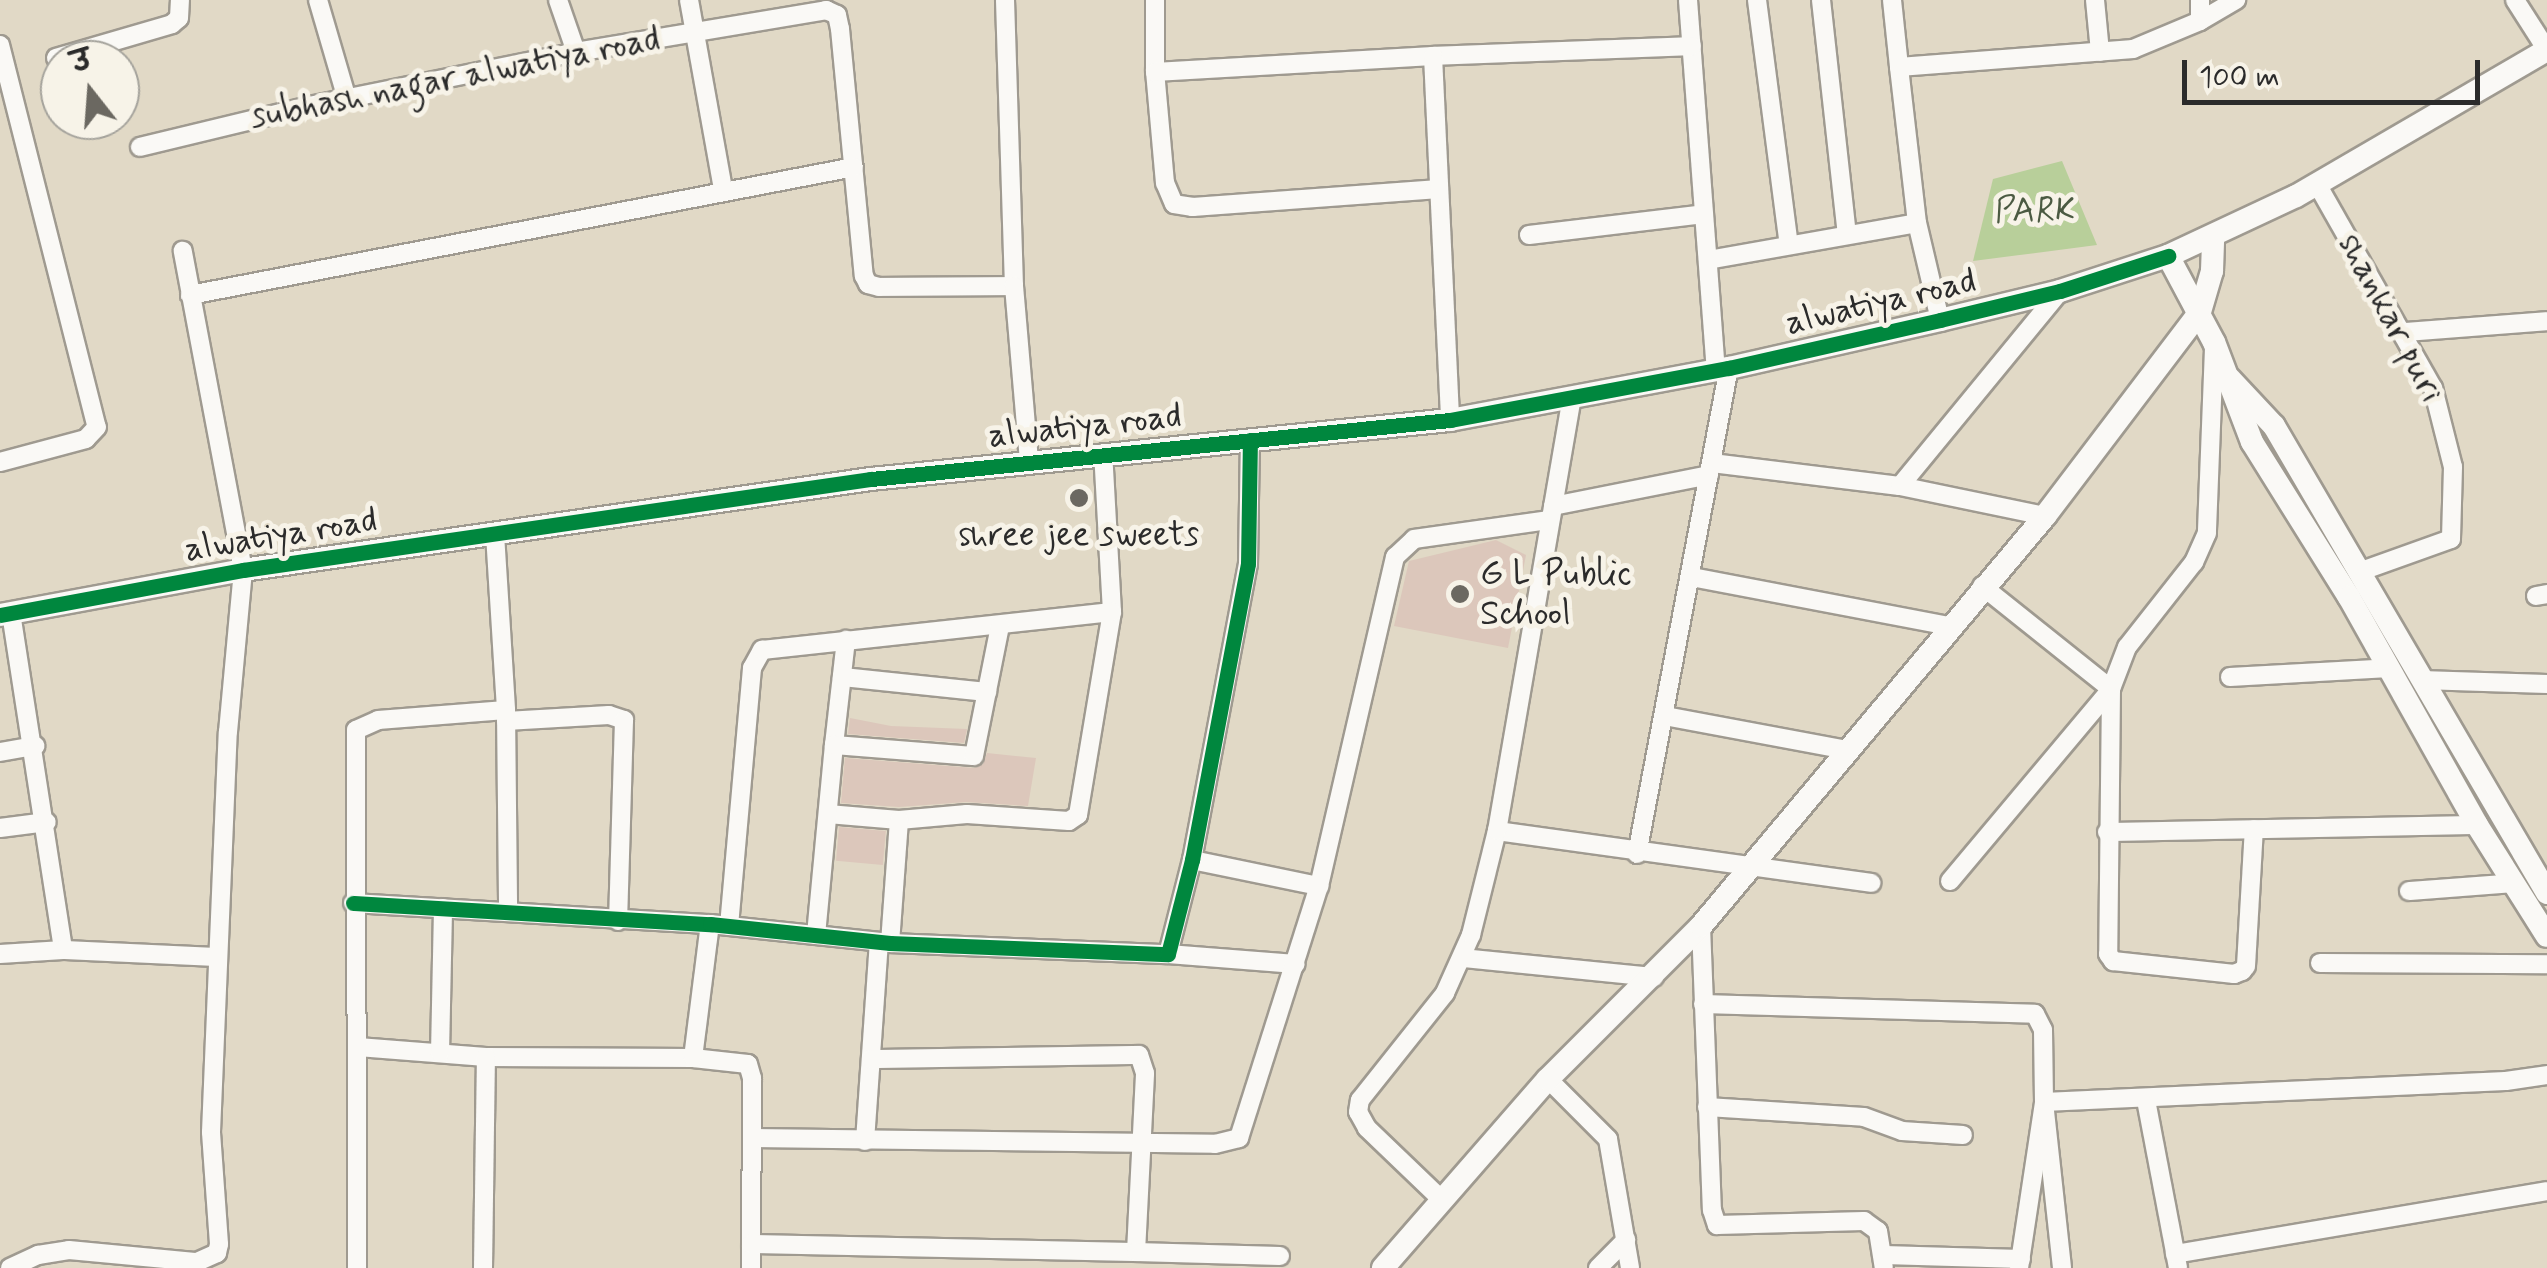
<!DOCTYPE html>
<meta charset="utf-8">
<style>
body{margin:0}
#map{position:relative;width:2547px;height:1268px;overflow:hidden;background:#e1d9c6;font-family:Mynerve,"Playpen Sans Deva",sans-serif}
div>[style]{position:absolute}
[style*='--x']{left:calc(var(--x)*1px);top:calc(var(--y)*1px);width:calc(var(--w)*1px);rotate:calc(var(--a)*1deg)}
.green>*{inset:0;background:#b8cf9a}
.building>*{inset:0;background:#dcc7bb;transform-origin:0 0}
.roads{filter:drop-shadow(2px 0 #9f9a90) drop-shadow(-2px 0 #9f9a90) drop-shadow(0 2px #9f9a90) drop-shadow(0 -2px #9f9a90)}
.minor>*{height:18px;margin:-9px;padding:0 9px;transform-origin:9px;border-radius:9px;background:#faf9f6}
.tertiary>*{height:22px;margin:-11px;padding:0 11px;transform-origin:11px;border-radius:11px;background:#faf9f6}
.cycleway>*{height:15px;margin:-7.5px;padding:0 7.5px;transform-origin:7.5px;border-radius:7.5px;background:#00873e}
.dots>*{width:28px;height:28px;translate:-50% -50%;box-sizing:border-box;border:5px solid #f7f3e8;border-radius:50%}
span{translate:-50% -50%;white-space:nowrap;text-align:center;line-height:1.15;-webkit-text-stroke:10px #f7f3e8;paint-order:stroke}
.street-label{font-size:35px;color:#2b2b2b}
.park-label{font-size:35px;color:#4b5a42}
.poi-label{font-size:35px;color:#2b2b2b}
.left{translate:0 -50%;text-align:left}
.north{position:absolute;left:40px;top:40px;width:100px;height:100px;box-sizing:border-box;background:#f7f3e8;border:2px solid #a5a39c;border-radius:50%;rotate:343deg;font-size:28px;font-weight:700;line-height:40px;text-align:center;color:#2b2b2b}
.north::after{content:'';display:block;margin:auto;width:35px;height:45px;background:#6b6861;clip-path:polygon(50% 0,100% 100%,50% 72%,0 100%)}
.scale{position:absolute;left:2182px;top:60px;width:298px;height:45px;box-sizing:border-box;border:5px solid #2b2b2b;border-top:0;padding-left:12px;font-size:30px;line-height:35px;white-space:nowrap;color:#2b2b2b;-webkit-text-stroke:8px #f7f3e8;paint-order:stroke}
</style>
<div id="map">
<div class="green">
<div style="clip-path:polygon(2062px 161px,2097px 245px,1973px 261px,1993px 179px)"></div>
</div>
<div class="building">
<div style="clip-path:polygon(1496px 540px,1526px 555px,1508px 648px,1394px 626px,1409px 561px)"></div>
<div style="clip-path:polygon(850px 718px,891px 726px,967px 729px,964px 743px,848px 734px)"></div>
<div style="clip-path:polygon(987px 753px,1036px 758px,1028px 806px,966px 802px,899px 807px,841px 803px,845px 758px,974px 768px,983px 764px)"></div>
<div style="left:839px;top:827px;width:47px;height:34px;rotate:5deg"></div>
</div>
<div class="roads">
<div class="minor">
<div style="--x:318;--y:0;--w:103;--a:73.7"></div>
<div style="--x:558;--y:0;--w:55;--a:70.9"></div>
<div style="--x:689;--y:0;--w:192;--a:79.8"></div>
<div style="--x:1005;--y:0;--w:286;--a:88.2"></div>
<div style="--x:1688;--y:0;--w:371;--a:85.7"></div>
<div style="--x:1757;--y:0;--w:247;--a:82.6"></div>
<div style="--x:1821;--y:0;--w:236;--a:83.7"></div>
<div style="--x:1892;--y:0;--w:67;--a:84"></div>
<div style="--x:2095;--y:0;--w:52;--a:84.5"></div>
<div style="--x:2200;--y:0;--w:21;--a:90"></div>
<div style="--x:2515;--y:0;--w:59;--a:57.4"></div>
<div style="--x:0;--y:45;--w:394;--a:75.8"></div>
<div style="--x:97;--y:427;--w:16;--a:133"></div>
<div style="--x:86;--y:439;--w:89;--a:165"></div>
<div style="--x:1433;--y:56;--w:259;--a:-2.2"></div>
<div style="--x:56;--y:58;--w:121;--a:-16.3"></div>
<div style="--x:172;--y:24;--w:9;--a:-41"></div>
<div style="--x:179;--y:18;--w:18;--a:-87"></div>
<div style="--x:1155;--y:72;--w:72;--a:-90"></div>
<div style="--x:140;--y:147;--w:174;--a:-13.6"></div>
<div style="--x:309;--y:106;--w:272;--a:-11.4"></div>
<div style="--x:576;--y:52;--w:254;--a:-9.5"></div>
<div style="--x:826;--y:10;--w:12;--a:24"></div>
<div style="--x:837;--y:15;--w:14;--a:78"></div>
<div style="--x:840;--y:29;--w:248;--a:84.5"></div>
<div style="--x:864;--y:276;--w:9;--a:63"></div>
<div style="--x:868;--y:284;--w:11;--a:15"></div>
<div style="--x:879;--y:287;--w:135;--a:-0.4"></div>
<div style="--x:1014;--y:286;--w:176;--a:85.1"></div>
<div style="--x:2317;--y:184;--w:235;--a:60.4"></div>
<div style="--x:2433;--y:388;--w:81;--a:75.8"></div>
<div style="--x:2453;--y:467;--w:72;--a:91.6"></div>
<div style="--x:2451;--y:539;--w:98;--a:160.3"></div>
<div style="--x:1439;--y:189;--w:247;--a:175.8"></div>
<div style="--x:1193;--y:207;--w:19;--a:-171"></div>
<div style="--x:1174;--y:204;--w:23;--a:-113"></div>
<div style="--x:1165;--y:183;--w:111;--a:-95.1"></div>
<div style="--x:1155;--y:72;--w:278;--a:-3.3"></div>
<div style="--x:1433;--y:56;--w:364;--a:87.3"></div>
<div style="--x:1529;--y:235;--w:176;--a:-6.8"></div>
<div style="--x:1708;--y:260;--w:212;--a:-10"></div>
<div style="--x:190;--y:295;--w:676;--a:-10.91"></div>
<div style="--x:1940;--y:320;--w:100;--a:-103.3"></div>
<div style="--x:1917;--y:223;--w:157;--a:-96.6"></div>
<div style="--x:1899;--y:67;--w:235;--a:-4.4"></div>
<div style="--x:2133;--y:49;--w:73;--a:-22.7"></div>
<div style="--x:2200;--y:21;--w:42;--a:-30.3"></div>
<div style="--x:2405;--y:332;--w:142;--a:-4.4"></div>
<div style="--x:2214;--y:348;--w:185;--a:92.2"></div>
<div style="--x:2207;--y:533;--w:32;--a:114"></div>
<div style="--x:2194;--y:562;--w:108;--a:128.2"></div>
<div style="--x:2127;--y:647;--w:45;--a:110.9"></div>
<div style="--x:2111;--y:689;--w:265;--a:90.6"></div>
<div style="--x:2108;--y:954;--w:9;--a:54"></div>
<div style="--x:2113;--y:961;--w:122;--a:6.1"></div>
<div style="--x:2234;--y:974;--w:9;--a:-21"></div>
<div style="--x:2242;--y:971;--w:6;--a:-51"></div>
<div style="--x:2246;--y:966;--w:137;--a:-86.7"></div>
<div style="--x:1712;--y:463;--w:189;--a:7"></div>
<div style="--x:1900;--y:486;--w:252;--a:-50.6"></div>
<div style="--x:1900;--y:486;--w:148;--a:11.7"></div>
<div style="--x:1553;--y:506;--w:159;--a:-11.2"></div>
<div style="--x:495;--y:534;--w:176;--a:86.4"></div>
<div style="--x:506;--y:710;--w:202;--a:89.4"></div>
<div style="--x:1692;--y:577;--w:262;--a:10.8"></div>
<div style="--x:2536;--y:596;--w:11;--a:-10"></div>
<div style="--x:11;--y:613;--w:341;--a:81.2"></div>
<div style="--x:842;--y:677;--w:146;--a:5.9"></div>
<div style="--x:2230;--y:677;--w:159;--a:-3.2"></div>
<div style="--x:2421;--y:680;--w:126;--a:1.8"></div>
<div style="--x:1665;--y:716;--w:185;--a:10.6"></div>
<div style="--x:506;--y:721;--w:103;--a:-3.3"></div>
<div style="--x:609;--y:715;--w:16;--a:18"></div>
<div style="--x:624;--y:720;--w:201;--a:91.7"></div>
<div style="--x:834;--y:745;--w:106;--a:-83.5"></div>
<div style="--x:0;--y:752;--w:36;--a:-10"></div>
<div style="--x:828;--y:814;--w:71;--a:4.8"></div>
<div style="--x:899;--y:820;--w:68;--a:-5"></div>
<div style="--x:967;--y:814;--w:102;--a:3.9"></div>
<div style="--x:1069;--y:821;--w:11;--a:-34"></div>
<div style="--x:1078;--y:815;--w:206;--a:-80.5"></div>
<div style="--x:1112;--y:612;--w:159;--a:-93.2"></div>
<div style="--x:0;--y:828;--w:47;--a:-7.3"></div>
<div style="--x:1497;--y:831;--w:378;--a:7.9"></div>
<div style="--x:2107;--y:832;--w:370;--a:-1.1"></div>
<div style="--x:1637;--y:854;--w:495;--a:-79.3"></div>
<div style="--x:1192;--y:860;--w:130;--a:11.6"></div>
<div style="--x:1950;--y:881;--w:251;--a:-50"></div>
<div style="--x:2111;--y:689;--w:165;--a:-141.4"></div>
<div style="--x:2409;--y:891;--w:106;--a:-4.3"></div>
<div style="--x:353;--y:903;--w:358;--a:3.4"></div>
<div style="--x:710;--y:924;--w:181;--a:6"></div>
<div style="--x:890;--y:943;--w:278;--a:2.3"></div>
<div style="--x:1168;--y:954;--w:97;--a:-75.7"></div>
<div style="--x:1192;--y:860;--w:301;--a:-79.3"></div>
<div style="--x:1248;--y:564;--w:124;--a:-89.1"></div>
<div style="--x:729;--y:926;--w:259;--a:-84.9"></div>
<div style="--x:752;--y:668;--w:21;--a:-61"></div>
<div style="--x:762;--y:650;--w:352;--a:-6.2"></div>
<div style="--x:1701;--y:926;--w:284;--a:87.8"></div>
<div style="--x:1712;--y:1210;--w:16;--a:72"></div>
<div style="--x:1717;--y:1225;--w:147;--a:-1.6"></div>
<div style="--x:1864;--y:1221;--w:17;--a:36"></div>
<div style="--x:1878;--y:1231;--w:37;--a:81"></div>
<div style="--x:816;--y:935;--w:191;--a:-84.6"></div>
<div style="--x:834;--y:745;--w:140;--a:4.5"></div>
<div style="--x:974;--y:756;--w:133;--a:-78.7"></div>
<div style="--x:890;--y:943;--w:123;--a:-85.8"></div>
<div style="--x:0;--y:954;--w:63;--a:-3.6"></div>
<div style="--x:63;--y:950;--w:155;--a:2.6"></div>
<div style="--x:1168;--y:954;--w:128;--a:4.5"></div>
<div style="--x:1463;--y:958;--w:192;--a:5.7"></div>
<div style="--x:2320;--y:963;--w:227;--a:0.3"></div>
<div style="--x:1703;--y:1004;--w:332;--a:1.7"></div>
<div style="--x:2035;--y:1014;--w:18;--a:63"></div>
<div style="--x:2043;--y:1030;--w:72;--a:89.2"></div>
<div style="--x:2044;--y:1102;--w:167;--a:83.8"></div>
<div style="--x:358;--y:1047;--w:128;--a:4.5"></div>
<div style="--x:486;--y:1057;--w:207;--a:0.3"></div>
<div style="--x:693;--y:1058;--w:55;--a:6.2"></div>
<div style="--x:748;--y:1064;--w:15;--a:74"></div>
<div style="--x:752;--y:1078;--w:190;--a:90.3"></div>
<div style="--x:440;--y:1053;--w:145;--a:-88.8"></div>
<div style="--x:693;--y:1058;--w:135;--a:-82.8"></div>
<div style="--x:1548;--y:1079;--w:85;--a:45"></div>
<div style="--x:1608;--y:1139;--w:131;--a:80.3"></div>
<div style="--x:2146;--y:1100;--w:171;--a:79.2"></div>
<div style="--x:1707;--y:1107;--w:157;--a:3.6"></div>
<div style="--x:1864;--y:1117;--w:40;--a:20.2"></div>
<div style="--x:1902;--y:1131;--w:61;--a:3.8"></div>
<div style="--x:752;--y:1138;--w:463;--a:0.7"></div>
<div style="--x:1215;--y:1144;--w:25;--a:-14"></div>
<div style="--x:1239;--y:1138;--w:264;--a:-72.4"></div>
<div style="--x:1319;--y:886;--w:338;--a:-77"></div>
<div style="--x:1395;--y:557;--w:26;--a:-43"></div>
<div style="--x:1414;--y:539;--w:137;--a:-8"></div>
<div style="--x:865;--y:1141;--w:199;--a:-86"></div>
<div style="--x:1442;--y:1200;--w:104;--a:-136.2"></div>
<div style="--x:1367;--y:1128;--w:18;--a:-119"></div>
<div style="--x:1358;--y:1112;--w:12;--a:-81"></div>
<div style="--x:1360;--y:1100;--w:137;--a:-51.5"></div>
<div style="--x:1445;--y:993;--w:64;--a:-65.9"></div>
<div style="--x:1471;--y:935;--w:107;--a:-76"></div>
<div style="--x:1497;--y:831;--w:441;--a:-80.2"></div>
<div style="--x:751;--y:1244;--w:385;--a:1.2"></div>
<div style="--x:1136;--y:1252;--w:179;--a:-87.1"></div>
<div style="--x:1145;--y:1073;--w:19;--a:-108"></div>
<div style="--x:1139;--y:1055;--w:268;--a:179.1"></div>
<div style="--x:1136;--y:1252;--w:144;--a:1.6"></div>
<div style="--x:2175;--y:1254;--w:377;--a:-9.6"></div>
<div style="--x:1884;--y:1255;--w:137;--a:1.7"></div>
<div style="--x:10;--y:1268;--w:31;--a:-25"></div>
<div style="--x:38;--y:1255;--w:31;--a:-9"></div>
<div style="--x:69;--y:1250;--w:129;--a:5.4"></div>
<div style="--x:197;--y:1262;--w:22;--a:-24"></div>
<div style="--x:217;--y:1253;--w:9;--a:-77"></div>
<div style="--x:219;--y:1244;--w:112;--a:-94.1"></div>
<div style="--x:211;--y:1132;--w:400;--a:-87.6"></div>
<div style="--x:228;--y:732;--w:163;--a:-84.7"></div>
<div style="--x:243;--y:570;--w:325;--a:-100.7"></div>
<div style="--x:357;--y:1268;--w:538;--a:-90.11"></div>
<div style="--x:356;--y:730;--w:24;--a:-24"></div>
<div style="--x:378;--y:720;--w:128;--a:-4.5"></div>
<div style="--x:483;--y:1268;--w:211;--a:-89.2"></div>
<div style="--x:1598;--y:1268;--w:40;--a:-45"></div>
<div style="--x:2019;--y:1268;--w:168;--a:-81.4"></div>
<div style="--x:2044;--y:1102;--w:462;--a:-2.6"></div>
<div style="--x:2506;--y:1081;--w:41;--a:-8.3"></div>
</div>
<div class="tertiary">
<div style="--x:2547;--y:50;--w:290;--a:149.8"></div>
<div style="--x:2296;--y:196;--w:141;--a:154.9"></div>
<div style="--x:2168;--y:256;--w:98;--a:61.9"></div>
<div style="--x:2214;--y:342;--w:107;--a:69.2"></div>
<div style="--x:2252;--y:442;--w:183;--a:58"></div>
<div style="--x:2349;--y:597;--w:261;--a:60.7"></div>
<div style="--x:2477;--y:825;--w:131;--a:57.8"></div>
<div style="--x:2230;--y:379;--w:64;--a:46.9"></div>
<div style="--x:2274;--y:426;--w:541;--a:59.69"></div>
<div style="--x:0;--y:615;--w:247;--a:-10.5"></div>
<div style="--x:243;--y:570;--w:635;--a:-8.25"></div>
<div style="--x:871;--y:479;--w:582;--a:-5.82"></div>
<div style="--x:1450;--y:420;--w:284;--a:-10.6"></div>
<div style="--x:1729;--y:368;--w:216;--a:-12.8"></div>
<div style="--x:1940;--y:320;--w:123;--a:-13.6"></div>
<div style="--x:2060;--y:291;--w:114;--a:-18"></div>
<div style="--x:1383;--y:1268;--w:251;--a:-48.9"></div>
<div style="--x:1548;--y:1079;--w:216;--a:-45"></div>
<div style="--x:1701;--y:926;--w:535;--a:-50"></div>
<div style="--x:2045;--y:516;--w:256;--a:-52.8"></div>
<div style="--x:2200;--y:312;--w:43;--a:-73.7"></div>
<div style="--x:2212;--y:271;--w:32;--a:-88"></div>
</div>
</div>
<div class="cycleway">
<div style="--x:0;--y:615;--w:247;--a:-10.5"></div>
<div style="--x:243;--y:570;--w:635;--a:-8.25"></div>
<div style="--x:871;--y:479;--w:582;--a:-5.82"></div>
<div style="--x:1450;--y:420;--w:284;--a:-10.6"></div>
<div style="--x:1729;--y:368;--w:216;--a:-12.8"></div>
<div style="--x:1940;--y:320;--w:123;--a:-13.6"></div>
<div style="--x:2060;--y:291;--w:114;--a:-18"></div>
<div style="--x:353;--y:903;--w:358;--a:3.4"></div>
<div style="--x:710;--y:924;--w:181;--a:6"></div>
<div style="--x:890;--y:943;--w:278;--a:2.3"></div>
<div style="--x:1168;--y:954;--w:97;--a:-75.7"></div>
<div style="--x:1192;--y:860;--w:301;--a:-79.3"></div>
<div style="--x:1248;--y:564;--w:124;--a:-89.1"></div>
</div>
<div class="dots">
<div style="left:1079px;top:498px;background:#6b6861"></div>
<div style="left:1460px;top:594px;background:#6b6861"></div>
</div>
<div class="street-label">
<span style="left:455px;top:78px;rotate:-11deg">subhash nagar alwatiya road</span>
<span style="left:1881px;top:302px;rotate:-13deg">alwatiya road</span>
<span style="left:2391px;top:318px;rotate:62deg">shankar puri</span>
<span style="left:1085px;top:426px;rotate:-6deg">alwatiya road</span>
<span style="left:281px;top:535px;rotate:-9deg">alwatiya road</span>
</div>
<div class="park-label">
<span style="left:2035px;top:211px">PARK</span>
</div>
<div class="poi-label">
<span style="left:1079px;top:535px">shree jee sweets</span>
<span class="left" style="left:1480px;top:594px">G L Public<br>School</span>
</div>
<div class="north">उ</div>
<div class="scale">100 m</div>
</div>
